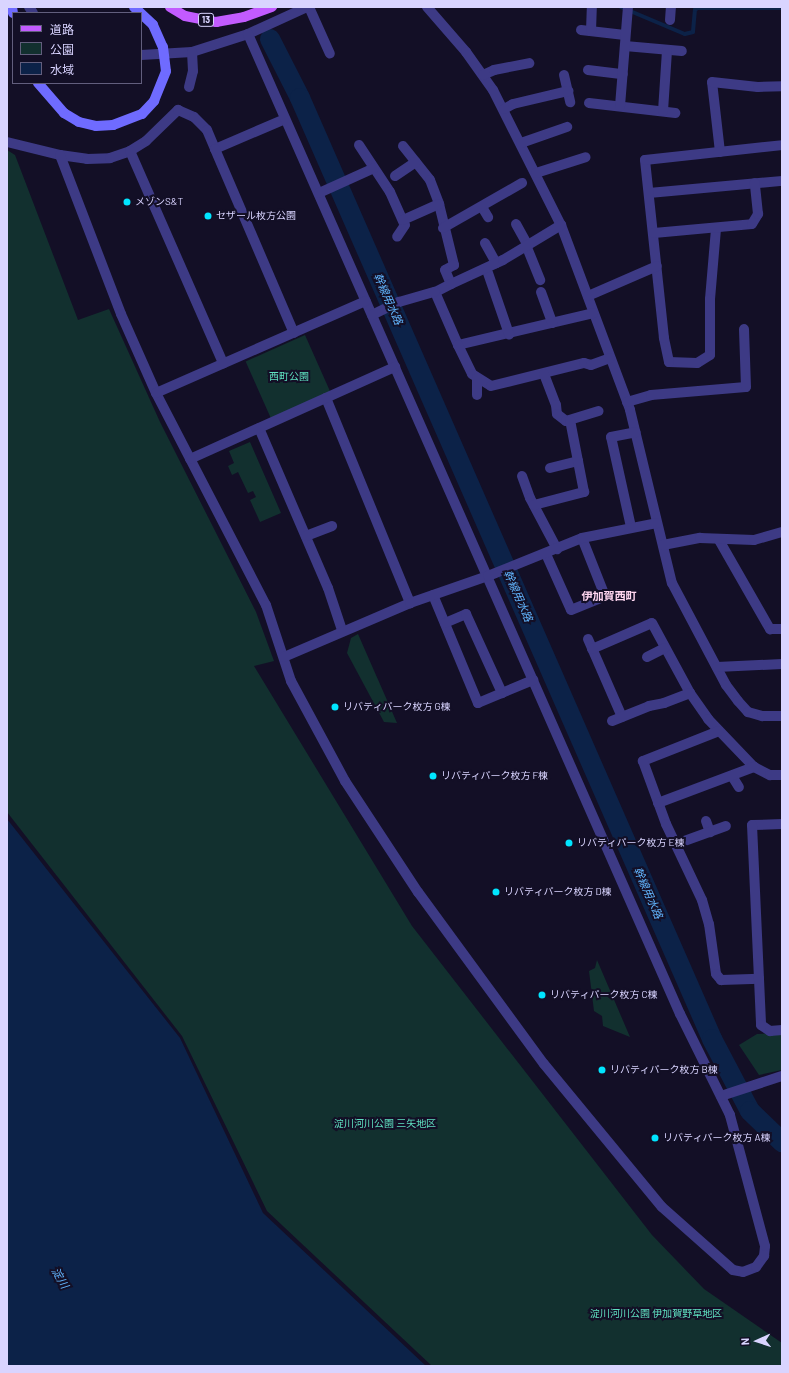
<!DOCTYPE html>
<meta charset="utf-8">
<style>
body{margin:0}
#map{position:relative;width:789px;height:1373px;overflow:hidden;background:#130f26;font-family:Barlow,"Noto Sans JP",sans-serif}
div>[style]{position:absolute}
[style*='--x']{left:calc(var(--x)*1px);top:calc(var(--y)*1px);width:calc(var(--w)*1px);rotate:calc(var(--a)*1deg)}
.green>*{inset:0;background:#12302f;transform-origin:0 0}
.water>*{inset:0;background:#0c2248}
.stream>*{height:3.5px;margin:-1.75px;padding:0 1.75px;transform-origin:1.75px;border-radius:1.75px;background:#0c2248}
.river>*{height:20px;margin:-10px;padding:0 10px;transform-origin:10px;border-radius:10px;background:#0c2248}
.minor>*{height:10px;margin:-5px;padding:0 5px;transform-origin:5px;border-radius:5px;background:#3d3a85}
.tertiary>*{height:10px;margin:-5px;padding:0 5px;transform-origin:5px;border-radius:5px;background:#3d3a85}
.secondary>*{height:10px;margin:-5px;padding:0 5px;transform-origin:5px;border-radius:5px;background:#6f6bff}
.primary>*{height:10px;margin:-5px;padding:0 5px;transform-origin:5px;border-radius:5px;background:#c25bff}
.secondary-bridge>*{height:10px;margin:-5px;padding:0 5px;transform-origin:5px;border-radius:5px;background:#6f6bff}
.dots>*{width:11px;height:11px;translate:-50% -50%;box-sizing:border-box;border:2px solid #130f26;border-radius:50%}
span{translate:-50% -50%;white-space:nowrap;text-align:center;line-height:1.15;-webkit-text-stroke:4px #130f26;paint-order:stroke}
.shield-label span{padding:1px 3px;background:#130f26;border:1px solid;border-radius:3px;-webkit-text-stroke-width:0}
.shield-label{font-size:9px;color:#d9d4ff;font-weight:700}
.poi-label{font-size:10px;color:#d9d4ff}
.left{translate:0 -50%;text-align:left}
.park-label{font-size:10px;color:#5fe0c0}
.water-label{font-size:11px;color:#62b6ff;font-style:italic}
.neighbourhood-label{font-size:11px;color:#ffd6f0;font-weight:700}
.frame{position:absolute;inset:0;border:8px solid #d9d4ff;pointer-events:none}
.legend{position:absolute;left:12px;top:12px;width:130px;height:72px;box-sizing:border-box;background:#130f26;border:1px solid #625e7d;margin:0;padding:5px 7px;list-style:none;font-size:12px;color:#d9d4ff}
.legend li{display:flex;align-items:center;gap:8px;height:20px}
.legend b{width:20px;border:1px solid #625e7d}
.north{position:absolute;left:737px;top:1321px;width:40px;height:40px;-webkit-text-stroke:3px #130f26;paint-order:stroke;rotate:267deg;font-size:11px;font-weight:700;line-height:16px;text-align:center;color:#d9d4ff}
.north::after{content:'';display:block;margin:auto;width:14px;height:18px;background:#d9d4ff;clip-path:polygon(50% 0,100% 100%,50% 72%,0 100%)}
</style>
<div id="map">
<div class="green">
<div style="clip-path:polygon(7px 150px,15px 155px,78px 320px,109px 309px,160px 422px,256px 612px,274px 661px,254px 666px,412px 926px,652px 1235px,704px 1289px,782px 1343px,782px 1366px,432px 1366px,267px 1211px,182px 1036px,7px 812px)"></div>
<div style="left:305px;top:335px;width:64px;height:65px;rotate:66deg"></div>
<div style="clip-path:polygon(250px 442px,281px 513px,260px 522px,250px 500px,256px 497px,253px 491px,248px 493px,238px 472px,232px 475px,228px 466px,234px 463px,229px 451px)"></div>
<div style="clip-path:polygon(358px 634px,397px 723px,384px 722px,347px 653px,351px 638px)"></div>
<div style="clip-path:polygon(597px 960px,630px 1037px,603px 1026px,602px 1016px,594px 1011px,589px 971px,595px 968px)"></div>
<div style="clip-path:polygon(782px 1033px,782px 1070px,759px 1075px,739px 1045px,757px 1034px)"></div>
</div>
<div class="water">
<div style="clip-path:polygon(7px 819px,180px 1038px,263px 1213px,426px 1366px,7px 1366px)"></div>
</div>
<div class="stream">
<div style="--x:621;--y:7;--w:69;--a:22.9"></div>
<div style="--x:685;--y:34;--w:8;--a:-14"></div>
<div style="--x:693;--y:32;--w:22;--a:-85"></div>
<div style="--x:695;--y:10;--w:4;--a:-34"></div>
<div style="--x:698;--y:8;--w:84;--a:0"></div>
</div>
<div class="river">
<div style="--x:270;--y:39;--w:66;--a:63"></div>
<div style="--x:300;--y:98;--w:1027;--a:66.35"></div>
<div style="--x:712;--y:1039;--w:81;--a:62.2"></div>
<div style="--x:750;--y:1111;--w:45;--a:44.1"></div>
</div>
<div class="minor">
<div style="--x:29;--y:7;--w:7;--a:56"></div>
<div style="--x:309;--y:7;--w:51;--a:65.9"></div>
<div style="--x:427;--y:7;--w:60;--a:49.1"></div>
<div style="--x:466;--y:52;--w:47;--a:54.6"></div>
<div style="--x:493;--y:90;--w:151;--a:63.3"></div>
<div style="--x:561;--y:225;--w:197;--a:69.5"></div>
<div style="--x:630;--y:410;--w:178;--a:76.4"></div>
<div style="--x:672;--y:583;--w:115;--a:62.1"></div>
<div style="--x:726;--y:685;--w:20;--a:53"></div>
<div style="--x:738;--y:701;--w:15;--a:48"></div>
<div style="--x:748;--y:712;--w:15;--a:16"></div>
<div style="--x:762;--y:716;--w:20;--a:0"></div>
<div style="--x:670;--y:20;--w:13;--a:-86"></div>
<div style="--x:581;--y:30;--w:44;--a:6.5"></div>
<div style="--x:591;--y:31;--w:24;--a:-88"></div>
<div style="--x:625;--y:46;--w:57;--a:5"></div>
<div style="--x:141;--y:55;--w:51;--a:-3.4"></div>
<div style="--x:192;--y:52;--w:59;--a:-17.8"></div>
<div style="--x:248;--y:34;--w:65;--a:-24.6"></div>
<div style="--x:588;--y:70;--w:35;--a:7"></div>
<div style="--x:483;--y:75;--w:12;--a:-24"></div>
<div style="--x:494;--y:70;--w:36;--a:-11"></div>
<div style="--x:564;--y:75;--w:28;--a:77"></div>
<div style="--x:189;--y:87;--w:16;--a:-76"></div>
<div style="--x:193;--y:71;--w:19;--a:-93"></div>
<div style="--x:589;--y:103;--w:87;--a:6.6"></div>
<div style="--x:620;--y:106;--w:99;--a:-85.4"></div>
<div style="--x:504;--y:109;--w:10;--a:-29"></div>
<div style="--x:513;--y:104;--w:57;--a:-13.3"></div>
<div style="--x:663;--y:111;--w:61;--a:-86.2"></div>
<div style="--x:7;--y:142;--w:55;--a:13.8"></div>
<div style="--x:60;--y:155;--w:27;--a:8"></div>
<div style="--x:87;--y:159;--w:23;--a:-2"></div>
<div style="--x:110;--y:158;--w:21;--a:-19"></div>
<div style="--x:130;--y:151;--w:19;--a:-32"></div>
<div style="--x:146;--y:141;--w:45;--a:-44.1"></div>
<div style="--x:178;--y:110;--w:17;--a:24"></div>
<div style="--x:194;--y:117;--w:18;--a:45"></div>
<div style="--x:207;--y:130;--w:21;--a:67"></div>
<div style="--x:215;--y:149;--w:76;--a:-23.2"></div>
<div style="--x:521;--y:143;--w:49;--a:-19.2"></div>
<div style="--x:359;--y:145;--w:56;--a:56.6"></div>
<div style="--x:390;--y:192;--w:36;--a:66"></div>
<div style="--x:405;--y:225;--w:14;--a:124"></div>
<div style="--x:403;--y:146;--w:43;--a:51.5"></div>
<div style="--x:430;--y:180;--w:26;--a:69"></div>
<div style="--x:439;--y:204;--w:63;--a:76.2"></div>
<div style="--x:454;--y:265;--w:10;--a:151"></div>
<div style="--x:445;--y:270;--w:15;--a:67"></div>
<div style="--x:451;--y:284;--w:18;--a:153"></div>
<div style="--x:435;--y:292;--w:58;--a:66.5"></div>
<div style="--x:458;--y:345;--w:139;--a:-13.3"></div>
<div style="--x:215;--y:149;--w:200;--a:66.8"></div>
<div style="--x:130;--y:151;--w:232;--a:66.3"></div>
<div style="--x:720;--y:152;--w:70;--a:-96.5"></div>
<div style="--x:712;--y:82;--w:46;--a:6.2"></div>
<div style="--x:758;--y:87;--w:24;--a:-2"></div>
<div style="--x:60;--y:155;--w:170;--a:69"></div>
<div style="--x:121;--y:314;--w:86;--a:66.1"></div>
<div style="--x:156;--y:393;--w:239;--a:62.6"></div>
<div style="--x:266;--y:605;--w:80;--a:71.8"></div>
<div style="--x:291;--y:681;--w:114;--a:61.6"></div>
<div style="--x:345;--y:781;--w:133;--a:56.7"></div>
<div style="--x:418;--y:892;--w:213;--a:53.8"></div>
<div style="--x:544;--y:1064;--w:185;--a:50.5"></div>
<div style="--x:662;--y:1207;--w:95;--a:41.6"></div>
<div style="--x:733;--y:1270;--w:10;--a:11"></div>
<div style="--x:743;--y:1272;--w:14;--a:-21"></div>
<div style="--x:756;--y:1267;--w:14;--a:-54"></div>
<div style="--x:764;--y:1256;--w:10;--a:-84"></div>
<div style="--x:765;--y:1246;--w:136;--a:-105"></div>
<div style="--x:730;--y:1115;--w:113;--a:-116.3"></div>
<div style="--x:680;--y:1014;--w:1071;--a:-113.79"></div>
<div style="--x:536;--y:173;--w:52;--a:-17.7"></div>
<div style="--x:395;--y:176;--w:25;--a:-34"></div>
<div style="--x:319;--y:193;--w:60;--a:-24.4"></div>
<div style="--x:649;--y:193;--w:134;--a:-5.2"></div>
<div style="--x:482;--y:207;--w:12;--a:59"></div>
<div style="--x:403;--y:220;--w:39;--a:-24"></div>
<div style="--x:516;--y:224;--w:23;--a:61"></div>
<div style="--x:443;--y:228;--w:91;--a:-29.7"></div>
<div style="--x:716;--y:229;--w:70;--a:94.9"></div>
<div style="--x:710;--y:299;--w:56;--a:90"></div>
<div style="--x:710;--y:355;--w:15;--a:148"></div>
<div style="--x:697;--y:363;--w:28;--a:-178"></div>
<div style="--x:669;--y:362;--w:25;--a:-102"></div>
<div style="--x:664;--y:338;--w:179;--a:-96.1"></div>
<div style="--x:645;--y:160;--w:138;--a:-6.2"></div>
<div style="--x:654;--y:233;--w:98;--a:-5.2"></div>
<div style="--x:752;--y:224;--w:12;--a:-59"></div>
<div style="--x:758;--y:214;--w:31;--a:-96"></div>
<div style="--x:485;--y:243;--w:23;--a:61"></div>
<div style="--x:526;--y:245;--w:38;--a:68"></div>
<div style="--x:488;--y:273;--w:65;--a:71"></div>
<div style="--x:451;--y:284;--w:57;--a:-24.8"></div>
<div style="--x:503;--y:260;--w:68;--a:-31.1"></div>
<div style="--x:541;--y:292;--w:33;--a:70"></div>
<div style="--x:588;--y:296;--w:75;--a:-23.5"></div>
<div style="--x:372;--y:315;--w:30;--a:-26"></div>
<div style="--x:399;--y:302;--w:37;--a:-16"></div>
<div style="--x:458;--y:345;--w:32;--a:64"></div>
<div style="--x:472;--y:374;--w:22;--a:32"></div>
<div style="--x:491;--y:386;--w:96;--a:-13.9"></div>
<div style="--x:584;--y:363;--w:7;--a:16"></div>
<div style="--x:591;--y:365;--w:20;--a:-20"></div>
<div style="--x:544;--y:374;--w:33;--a:69"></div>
<div style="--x:556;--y:405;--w:9;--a:84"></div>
<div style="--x:557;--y:414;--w:11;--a:38"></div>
<div style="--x:566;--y:421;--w:34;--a:-17"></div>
<div style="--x:156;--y:393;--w:229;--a:-23.7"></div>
<div style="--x:477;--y:395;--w:17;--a:-90"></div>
<div style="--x:326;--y:398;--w:222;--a:67.7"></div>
<div style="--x:627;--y:402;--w:25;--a:-16"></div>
<div style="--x:651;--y:395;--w:95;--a:-4.8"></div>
<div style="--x:746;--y:387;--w:58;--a:-92"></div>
<div style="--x:259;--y:428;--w:174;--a:66.7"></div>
<div style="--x:328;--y:588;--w:44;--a:71.6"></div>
<div style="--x:190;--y:459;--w:225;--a:-24.2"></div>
<div style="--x:550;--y:468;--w:29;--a:-14"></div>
<div style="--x:522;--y:476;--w:23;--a:70"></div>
<div style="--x:530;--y:498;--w:58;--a:62.1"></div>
<div style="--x:534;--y:505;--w:52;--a:-14.6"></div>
<div style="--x:584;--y:492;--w:73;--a:-101"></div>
<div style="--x:631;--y:527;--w:92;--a:-102.5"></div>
<div style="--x:611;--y:437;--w:25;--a:-11"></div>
<div style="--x:306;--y:536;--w:28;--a:-21"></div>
<div style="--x:719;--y:540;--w:103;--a:60.2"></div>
<div style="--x:770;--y:629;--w:12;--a:0"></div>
<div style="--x:546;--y:554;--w:61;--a:65.9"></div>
<div style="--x:571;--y:610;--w:37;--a:-22"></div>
<div style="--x:605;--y:596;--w:62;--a:-111.6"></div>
<div style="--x:433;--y:595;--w:117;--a:67.4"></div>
<div style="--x:478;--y:703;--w:60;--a:-22.7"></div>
<div style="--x:445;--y:623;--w:23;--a:-23"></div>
<div style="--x:466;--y:614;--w:87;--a:65.5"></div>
<div style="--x:588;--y:639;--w:85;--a:66.4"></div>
<div style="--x:592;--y:649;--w:65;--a:-23.4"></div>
<div style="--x:652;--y:623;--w:80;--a:61.5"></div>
<div style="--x:690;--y:693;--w:32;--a:55"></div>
<div style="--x:708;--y:719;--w:66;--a:46.2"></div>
<div style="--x:754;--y:767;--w:18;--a:27"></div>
<div style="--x:770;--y:775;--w:12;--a:0"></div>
<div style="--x:284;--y:657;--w:137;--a:-23.2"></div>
<div style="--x:410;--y:603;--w:83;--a:-19.1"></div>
<div style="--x:488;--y:576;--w:101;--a:-22"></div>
<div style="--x:582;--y:538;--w:76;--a:-11.3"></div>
<div style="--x:647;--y:657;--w:20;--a:-27"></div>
<div style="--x:717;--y:667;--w:65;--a:-2.6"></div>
<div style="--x:612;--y:721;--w:40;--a:-22"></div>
<div style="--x:649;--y:706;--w:15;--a:-11"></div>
<div style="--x:664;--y:703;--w:28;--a:-21"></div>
<div style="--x:719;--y:731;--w:82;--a:158.5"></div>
<div style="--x:643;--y:761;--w:67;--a:69.9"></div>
<div style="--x:666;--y:824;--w:84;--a:64.7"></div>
<div style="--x:702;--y:900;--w:25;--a:74"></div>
<div style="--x:709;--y:924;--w:50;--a:82"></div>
<div style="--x:716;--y:974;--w:8;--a:50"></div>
<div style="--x:721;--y:980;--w:38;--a:-2"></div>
<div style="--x:732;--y:776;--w:13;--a:58"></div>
<div style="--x:658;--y:803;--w:103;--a:-20.6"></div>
<div style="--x:706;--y:821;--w:12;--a:70"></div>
<div style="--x:782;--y:824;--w:30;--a:178"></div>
<div style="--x:752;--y:825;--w:200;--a:87.4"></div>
<div style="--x:761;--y:1025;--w:11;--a:34"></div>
<div style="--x:770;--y:1031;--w:12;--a:-5"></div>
<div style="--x:676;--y:844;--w:53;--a:-19.8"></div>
<div style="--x:721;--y:1096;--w:64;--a:-18.2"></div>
</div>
<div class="tertiary">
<div style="--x:663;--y:545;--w:38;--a:-11"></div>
<div style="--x:700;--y:538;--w:54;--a:2.1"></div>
<div style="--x:754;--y:540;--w:29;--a:-16"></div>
</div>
<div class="secondary">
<div style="--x:12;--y:7;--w:6;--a:81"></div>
<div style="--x:134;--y:7;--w:26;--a:43"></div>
<div style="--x:153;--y:25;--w:24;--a:66"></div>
<div style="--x:38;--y:83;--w:40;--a:49"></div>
<div style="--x:64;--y:113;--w:17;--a:31"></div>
<div style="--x:79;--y:122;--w:17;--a:13"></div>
<div style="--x:96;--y:126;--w:17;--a:-3"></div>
<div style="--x:113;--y:125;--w:31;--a:-21"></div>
<div style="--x:142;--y:114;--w:18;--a:-47"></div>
<div style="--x:154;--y:101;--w:32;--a:-68"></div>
</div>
<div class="primary">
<div style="--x:170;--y:7;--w:17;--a:31"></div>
<div style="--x:185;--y:16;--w:32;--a:11"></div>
<div style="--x:216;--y:22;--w:28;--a:-10"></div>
<div style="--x:244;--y:17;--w:30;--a:-20"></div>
</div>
<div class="secondary-bridge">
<div style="--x:163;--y:47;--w:24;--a:83"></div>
</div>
<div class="dots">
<div style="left:127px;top:202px;background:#00e5ff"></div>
<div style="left:208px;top:216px;background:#00e5ff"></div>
<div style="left:335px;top:707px;background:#00e5ff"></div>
<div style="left:433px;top:776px;background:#00e5ff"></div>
<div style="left:569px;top:843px;background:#00e5ff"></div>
<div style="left:496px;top:892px;background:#00e5ff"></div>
<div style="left:542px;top:995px;background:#00e5ff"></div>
<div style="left:602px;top:1070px;background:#00e5ff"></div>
<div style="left:655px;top:1138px;background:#00e5ff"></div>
</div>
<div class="shield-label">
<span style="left:206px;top:20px">13</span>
</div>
<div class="poi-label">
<span class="left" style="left:135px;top:202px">メゾンS&amp;T</span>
<span class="left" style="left:216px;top:216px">セザール枚方公園</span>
<span class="left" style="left:343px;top:707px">リバティパーク枚方 G棟</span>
<span class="left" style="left:441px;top:776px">リバティパーク枚方 F棟</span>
<span class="left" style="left:577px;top:843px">リバティパーク枚方 E棟</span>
<span class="left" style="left:504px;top:892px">リバティパーク枚方 D棟</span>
<span class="left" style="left:550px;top:995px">リバティパーク枚方 C棟</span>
<span class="left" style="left:610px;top:1070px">リバティパーク枚方 B棟</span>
<span class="left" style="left:663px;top:1138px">リバティパーク枚方 A棟</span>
</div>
<div class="park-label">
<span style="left:289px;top:377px">西町公園</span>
<span style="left:385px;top:1124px">淀川河川公園 三矢地区</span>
<span style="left:656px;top:1314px">淀川河川公園 伊加賀野草地区</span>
</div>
<div class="water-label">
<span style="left:388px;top:299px;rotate:66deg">幹線用水路</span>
<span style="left:518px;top:596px;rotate:66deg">幹線用水路</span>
<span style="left:648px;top:893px;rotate:66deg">幹線用水路</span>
<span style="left:60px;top:1278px;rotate:59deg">淀川</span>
</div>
<div class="neighbourhood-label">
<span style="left:609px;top:596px">伊加賀西町</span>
</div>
<div class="frame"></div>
<ul class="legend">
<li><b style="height:5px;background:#c25bff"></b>道路</li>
<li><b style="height:11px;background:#12302f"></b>公園</li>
<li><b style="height:11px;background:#0c2248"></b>水域</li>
</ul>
<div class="north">N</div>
</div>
